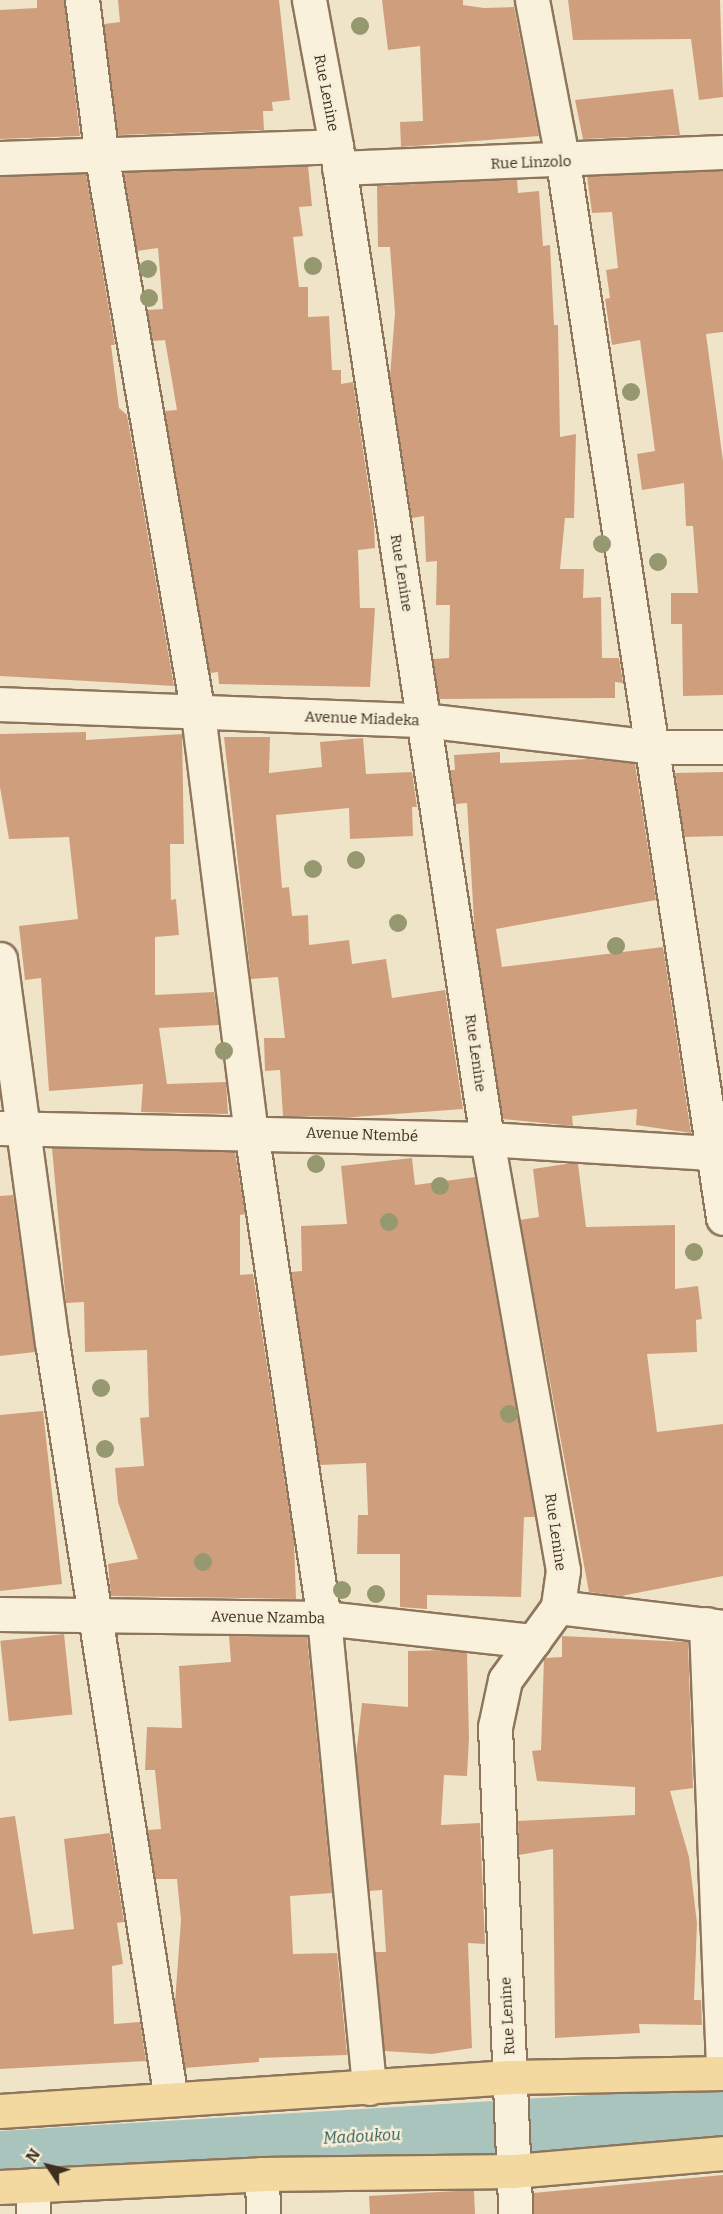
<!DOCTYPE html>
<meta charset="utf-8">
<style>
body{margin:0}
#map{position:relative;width:723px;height:2214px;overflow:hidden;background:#f0e4c8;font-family:Bitter,serif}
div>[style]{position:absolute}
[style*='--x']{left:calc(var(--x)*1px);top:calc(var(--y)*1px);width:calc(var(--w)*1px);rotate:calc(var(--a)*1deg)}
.river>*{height:57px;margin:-28.5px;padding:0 28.5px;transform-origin:28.5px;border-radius:28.5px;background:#a9c4bc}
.building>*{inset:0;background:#cf9f7d;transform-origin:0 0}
.roads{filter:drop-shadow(2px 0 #8d765c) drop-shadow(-2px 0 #8d765c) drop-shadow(0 2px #8d765c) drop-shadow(0 -2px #8d765c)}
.minor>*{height:33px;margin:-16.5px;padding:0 16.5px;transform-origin:16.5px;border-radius:16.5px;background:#faf1dc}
.major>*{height:33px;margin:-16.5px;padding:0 16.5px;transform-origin:16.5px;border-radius:16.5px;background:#f3d9a0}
.trees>*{width:18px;height:18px;margin:-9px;border-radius:50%;background:#96986f}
span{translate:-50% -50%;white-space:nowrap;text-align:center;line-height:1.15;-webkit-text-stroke:4.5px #f7eed8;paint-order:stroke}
.street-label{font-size:15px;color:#3d2e20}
.water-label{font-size:16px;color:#2f5d5a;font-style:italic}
.north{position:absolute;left:18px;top:2136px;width:60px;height:60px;-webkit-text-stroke:4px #f7eed8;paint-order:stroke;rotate:305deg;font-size:16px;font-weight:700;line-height:24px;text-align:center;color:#3d2e20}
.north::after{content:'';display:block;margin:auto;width:21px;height:27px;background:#3d2e20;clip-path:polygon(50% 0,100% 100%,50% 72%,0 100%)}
</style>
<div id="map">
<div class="river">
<div style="--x:0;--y:2159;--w:724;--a:-3.48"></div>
</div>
<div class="building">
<div style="clip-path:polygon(37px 0,64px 0,80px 136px,0 139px,0 10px,37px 8px)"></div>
<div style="clip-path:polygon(118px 0,279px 0,290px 100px,272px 102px,273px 111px,263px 111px,264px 130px,118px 135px,104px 24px,120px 22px)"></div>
<div style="clip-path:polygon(382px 0,463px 0,463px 5px,484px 8px,514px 7px,539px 136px,401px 147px,400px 122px,423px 121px,420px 46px,388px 50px)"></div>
<div style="clip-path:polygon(568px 0,720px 0,723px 97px,699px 100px,691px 39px,573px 40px)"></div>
<div style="clip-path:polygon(673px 89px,680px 135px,583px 139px,575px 100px)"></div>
<div style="clip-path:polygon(308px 166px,312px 206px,299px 207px,303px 236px,293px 237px,299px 287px,308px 287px,308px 317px,329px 316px,332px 370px,341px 370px,341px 384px,353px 382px,374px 524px,375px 548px,358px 550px,360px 608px,375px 608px,370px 687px,219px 684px,218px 672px,210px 673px,165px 411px,177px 410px,165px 340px,153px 341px,147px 310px,163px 309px,158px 248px,137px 251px,124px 172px)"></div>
<div style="clip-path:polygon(723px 171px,723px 332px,706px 334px,723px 461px,723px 695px,683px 696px,682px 624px,671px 624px,671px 593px,698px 593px,693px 526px,686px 526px,684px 483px,642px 490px,637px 454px,655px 451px,640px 340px,612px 345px,605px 299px,610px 298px,606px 270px,618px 268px,612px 212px,592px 213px,587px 176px)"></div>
<div style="clip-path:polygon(86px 174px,115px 345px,111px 345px,119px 408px,127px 415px,174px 686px,0 676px,0 177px)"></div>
<div style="clip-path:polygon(517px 179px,518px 193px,539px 191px,543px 246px,550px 245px,554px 325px,558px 325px,560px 437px,576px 434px,574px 518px,565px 518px,560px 569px,584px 569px,583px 598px,601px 597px,602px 658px,619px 658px,623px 683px,615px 682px,615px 698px,439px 699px,433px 659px,449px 658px,450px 605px,436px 605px,437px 561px,426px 562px,424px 516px,412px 518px,390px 376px,395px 313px,390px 247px,378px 247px,377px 186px)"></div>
<div style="clip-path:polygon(86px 732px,86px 740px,182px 734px,184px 844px,170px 844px,171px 900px,176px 899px,179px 935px,155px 937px,155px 995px,214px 992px,219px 1025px,159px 1028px,167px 1084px,226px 1082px,228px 1114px,141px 1112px,143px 1084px,49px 1091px,41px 978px,25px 980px,19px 926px,78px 919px,69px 837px,9px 839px,0 787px,0 734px)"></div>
<div style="clip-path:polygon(224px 737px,270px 737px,269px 773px,322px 767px,320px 742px,363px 738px,366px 774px,412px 772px,417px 807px,412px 807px,413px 836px,350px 839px,349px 808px,276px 815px,282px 888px,289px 887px,292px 916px,308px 915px,309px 945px,349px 940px,352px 964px,386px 959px,392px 998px,445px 990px,463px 1109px,354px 1117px,283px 1116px,280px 1070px,265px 1071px,264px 1038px,285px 1038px,278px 977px,251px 979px)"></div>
<div style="clip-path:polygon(500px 752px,500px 763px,588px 759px,635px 764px,656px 900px,496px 929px,502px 967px,663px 947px,691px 1133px,636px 1125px,637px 1109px,572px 1116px,573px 1126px,503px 1119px,475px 937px,467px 803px,455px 804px,450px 770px,455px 770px,454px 755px)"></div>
<div style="clip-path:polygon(723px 772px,723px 836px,684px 837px,675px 773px)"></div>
<div style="clip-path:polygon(52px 1148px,235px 1152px,245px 1214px,240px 1215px,240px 1275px,253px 1274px,294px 1542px,296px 1599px,111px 1596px,108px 1564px,138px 1559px,118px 1502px,115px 1468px,144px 1466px,140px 1418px,149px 1417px,147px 1350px,85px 1352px,84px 1302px,66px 1303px)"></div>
<div style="clip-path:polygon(412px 1158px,415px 1185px,475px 1177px,535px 1517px,524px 1517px,521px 1597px,427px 1595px,427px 1609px,400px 1607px,400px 1554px,357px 1554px,358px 1515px,368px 1515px,366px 1463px,320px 1465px,291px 1272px,302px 1271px,301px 1226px,347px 1224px,341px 1166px)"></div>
<div style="clip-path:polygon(572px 1163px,578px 1164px,586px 1227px,675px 1225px,675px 1289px,698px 1286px,702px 1319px,696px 1320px,697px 1352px,647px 1354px,657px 1432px,723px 1424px,723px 1576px,621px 1596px,589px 1592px,520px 1220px,539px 1217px,533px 1169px)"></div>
<div style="clip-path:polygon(13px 1195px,35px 1352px,0 1356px,0 1196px)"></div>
<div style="clip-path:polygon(43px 1411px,62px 1584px,0 1591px,0 1415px)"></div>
<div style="left:64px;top:1634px;width:81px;height:64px;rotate:84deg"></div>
<div style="clip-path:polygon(229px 1636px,307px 1637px,332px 1893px,290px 1896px,293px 1954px,337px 1953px,347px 2055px,259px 2058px,259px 2062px,185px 2068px,175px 2003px,181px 1920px,177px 1879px,155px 1879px,148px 1830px,161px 1829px,155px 1770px,145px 1770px,147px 1727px,182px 1728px,179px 1666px,231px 1662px)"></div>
<div style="clip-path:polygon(562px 1636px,688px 1642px,693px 1788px,670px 1791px,689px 1857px,697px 1923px,694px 2000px,701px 2000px,702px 2025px,639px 2024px,640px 2033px,555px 2038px,553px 1849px,519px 1855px,518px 1821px,635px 1815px,635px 1787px,537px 1781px,532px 1751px,541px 1750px,544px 1658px,562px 1657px)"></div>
<div style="clip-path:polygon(444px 1650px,467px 1652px,469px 1738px,467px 1776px,444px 1775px,441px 1825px,480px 1823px,485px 1944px,468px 1943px,472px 2048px,432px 2054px,384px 2051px,375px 1952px,386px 1952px,382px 1890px,369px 1891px,356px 1756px,362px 1703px,408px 1707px,408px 1651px)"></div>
<div style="clip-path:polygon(15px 1816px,33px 1934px,74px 1929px,64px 1839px,110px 1833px,124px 1922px,117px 1923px,123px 1964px,112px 1966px,114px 2024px,140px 2022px,146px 2061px,0 2069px,0 1818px)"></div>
<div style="clip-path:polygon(723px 2175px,723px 2214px,534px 2214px,533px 2193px)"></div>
<div style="clip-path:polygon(474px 2190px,475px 2214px,370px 2214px,369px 2196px)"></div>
</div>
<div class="roads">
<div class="minor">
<div style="--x:82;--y:0;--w:159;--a:82.8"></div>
<div style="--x:102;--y:158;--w:564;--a:80.2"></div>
<div style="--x:198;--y:714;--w:420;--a:82.8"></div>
<div style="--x:251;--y:1131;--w:492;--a:81.5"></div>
<div style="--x:324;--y:1618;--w:472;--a:84.5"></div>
<div style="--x:309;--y:0;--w:148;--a:79.5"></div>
<div style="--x:336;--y:146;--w:1004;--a:81.35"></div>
<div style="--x:487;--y:1139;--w:438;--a:80"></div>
<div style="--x:563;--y:1570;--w:37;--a:98"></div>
<div style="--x:558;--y:1607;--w:90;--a:126"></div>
<div style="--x:505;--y:1680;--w:48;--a:102"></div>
<div style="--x:495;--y:1727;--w:487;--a:87.6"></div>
<div style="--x:532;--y:0;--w:165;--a:79.2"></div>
<div style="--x:563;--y:162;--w:1068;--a:81.38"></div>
<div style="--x:0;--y:158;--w:336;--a:-2"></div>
<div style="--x:339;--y:168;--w:384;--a:-2.4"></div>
<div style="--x:0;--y:704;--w:423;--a:2.2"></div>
<div style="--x:423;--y:720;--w:231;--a:6.7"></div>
<div style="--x:652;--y:747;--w:71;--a:0"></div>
<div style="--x:0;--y:959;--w:387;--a:82.3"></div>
<div style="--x:52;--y:1342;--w:766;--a:81.07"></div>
<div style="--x:0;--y:1128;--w:487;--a:1.3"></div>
<div style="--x:487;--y:1139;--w:236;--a:3.6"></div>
<div style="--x:558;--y:1607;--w:166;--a:6.9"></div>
<div style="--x:0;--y:1614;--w:324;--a:0.7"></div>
<div style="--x:324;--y:1618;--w:211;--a:6.3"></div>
<div style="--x:706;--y:1624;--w:449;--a:87.8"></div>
<div style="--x:262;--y:2174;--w:40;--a:88.6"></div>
<div style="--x:33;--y:2214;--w:29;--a:-90"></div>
</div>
<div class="major">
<div style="--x:0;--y:2111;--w:512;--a:-3.81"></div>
<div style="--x:511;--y:2077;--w:212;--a:-1.1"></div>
<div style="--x:0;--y:2187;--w:262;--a:-2.8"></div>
<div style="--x:262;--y:2174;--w:252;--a:-0.7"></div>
<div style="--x:514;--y:2171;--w:210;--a:-4.9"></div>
</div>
</div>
<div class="trees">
<div style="left:360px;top:26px"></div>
<div style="left:313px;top:266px"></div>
<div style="left:148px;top:269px"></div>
<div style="left:149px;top:298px"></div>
<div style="left:631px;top:392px"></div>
<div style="left:602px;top:544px"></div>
<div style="left:658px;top:562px"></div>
<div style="left:356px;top:860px"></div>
<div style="left:313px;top:869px"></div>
<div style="left:398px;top:923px"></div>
<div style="left:616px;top:946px"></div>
<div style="left:224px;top:1051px"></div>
<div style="left:316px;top:1164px"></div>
<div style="left:440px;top:1186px"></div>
<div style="left:389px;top:1222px"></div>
<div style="left:694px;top:1252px"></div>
<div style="left:101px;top:1388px"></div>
<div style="left:509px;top:1414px"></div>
<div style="left:105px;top:1449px"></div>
<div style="left:203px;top:1562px"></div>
<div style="left:342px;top:1590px"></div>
<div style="left:376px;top:1594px"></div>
</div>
<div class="street-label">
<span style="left:326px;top:93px;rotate:79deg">Rue Lenine</span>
<span style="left:531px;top:163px;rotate:-2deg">Rue Linzolo</span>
<span style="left:401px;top:573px;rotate:81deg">Rue Lenine</span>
<span style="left:362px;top:719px;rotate:2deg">Avenue Miadeka</span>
<span style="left:475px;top:1053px;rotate:82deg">Rue Lenine</span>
<span style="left:362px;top:1135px;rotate:2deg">Avenue Ntembé</span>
<span style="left:555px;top:1532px;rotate:82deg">Rue Lenine</span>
<span style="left:268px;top:1618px;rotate:1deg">Avenue Nzamba</span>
<span style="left:508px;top:2016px;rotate:-93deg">Rue Lenine</span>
</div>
<div class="water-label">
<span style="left:362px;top:2137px;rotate:-3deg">Madoukou</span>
</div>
<div class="north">N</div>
</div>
